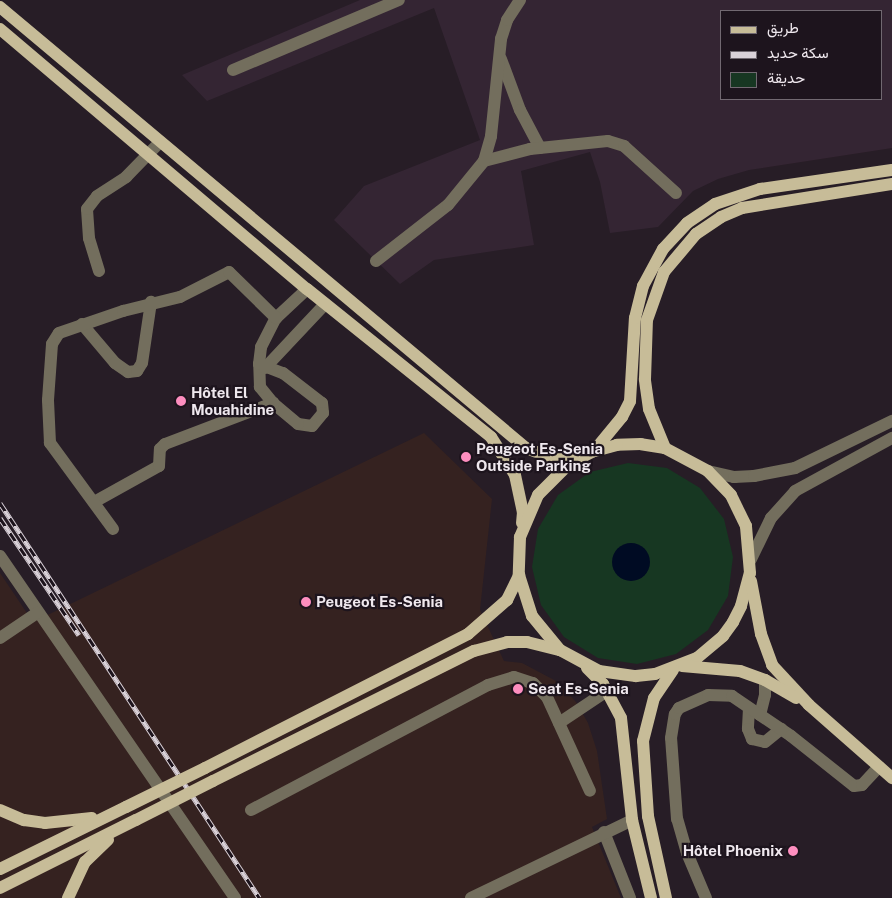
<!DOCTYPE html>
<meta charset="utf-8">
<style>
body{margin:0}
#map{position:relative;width:892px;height:898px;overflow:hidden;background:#271d26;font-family:"Public Sans",Vazirmatn,sans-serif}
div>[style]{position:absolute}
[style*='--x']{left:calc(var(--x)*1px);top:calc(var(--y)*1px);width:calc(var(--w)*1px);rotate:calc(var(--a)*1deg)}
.industrial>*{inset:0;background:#352220}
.built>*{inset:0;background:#342533}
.green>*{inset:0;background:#173722}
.water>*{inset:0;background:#000b23}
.round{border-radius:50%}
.minor>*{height:12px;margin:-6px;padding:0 6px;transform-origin:6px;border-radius:6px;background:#736e5d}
.major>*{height:12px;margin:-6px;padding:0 6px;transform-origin:6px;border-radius:6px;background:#c7bc98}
.rail>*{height:5px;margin-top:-2.5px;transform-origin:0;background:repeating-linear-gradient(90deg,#1d141d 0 9px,#d9d1d8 0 18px);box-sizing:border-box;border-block:1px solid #d9d1d8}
.major-bridge>*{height:12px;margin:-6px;padding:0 6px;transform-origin:6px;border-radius:6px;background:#c7bc98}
.dots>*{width:14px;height:14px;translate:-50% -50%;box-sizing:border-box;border:2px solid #1d141d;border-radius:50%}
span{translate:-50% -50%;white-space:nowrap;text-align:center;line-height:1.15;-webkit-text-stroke:4.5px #1d141d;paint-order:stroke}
.poi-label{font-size:15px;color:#efe8ee;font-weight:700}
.left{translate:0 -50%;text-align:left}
.right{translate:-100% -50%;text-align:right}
.legend{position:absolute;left:720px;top:10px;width:162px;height:90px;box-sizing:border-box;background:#1d141d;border:1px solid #716971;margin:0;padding:6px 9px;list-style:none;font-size:15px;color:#efe8ee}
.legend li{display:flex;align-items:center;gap:10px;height:25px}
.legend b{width:25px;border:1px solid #716971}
</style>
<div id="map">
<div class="industrial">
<div style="clip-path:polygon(424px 433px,492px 499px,480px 610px,504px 661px,522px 663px,556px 681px,576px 702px,588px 723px,597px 751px,607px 819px,592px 827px,621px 898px,0 898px,0 573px,33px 622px)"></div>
</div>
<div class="built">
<div style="clip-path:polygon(evenodd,360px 0,892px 0,892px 148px,749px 170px,718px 179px,693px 191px,658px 227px,610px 233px,600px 182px,590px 152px,521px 171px,534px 245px,434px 260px,400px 284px,334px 220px,364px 186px,480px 140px,434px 8px,207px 101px,182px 75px,360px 0,721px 11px,881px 11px,881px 99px,721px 99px,721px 11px)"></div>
</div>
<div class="green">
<div style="clip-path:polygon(evenodd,628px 463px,667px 468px,700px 488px,724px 519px,733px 557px,728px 596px,708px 630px,676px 654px,637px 664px,598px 658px,564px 637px,541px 605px,532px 567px,538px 529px,558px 495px,590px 472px,628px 463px,634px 544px,647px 554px,621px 578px,613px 569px,634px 544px)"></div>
</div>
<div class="water">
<div class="round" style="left:612px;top:543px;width:38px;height:38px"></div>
</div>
<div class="minor">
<div style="--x:501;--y:59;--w:54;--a:69.6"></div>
<div style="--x:520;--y:110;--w:43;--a:62.2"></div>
<div style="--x:233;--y:70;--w:180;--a:-22.9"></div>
<div style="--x:484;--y:161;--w:48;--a:-14.6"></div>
<div style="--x:530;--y:149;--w:78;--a:-5.9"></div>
<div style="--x:608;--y:141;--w:17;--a:17"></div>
<div style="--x:624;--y:146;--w:70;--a:42.1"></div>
<div style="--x:376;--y:261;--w:91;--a:-37.9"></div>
<div style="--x:448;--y:205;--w:57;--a:-50.7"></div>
<div style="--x:484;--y:161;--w:26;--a:-74"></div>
<div style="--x:491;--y:136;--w:98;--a:-84.1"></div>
<div style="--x:501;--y:39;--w:20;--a:-72"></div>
<div style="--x:507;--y:20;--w:24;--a:-57"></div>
<div style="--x:99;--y:271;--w:34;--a:-107"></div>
<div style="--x:89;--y:238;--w:29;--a:-94"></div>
<div style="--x:87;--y:209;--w:16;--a:-52"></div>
<div style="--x:97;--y:196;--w:35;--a:-33"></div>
<div style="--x:126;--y:177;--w:49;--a:-45.8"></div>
<div style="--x:82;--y:324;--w:51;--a:49.8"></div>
<div style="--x:115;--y:363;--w:16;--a:35"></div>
<div style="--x:128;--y:372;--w:9;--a:-6"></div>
<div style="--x:137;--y:371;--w:9;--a:-58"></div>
<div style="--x:142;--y:363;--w:62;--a:-81.6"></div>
<div style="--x:259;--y:364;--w:26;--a:21"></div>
<div style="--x:283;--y:373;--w:49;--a:37.6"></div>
<div style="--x:322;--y:403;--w:10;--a:84"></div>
<div style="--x:323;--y:413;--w:17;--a:130"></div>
<div style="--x:312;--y:426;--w:14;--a:-172"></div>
<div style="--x:298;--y:424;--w:33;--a:-140"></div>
<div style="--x:273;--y:403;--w:21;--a:-129"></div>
<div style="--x:260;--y:387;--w:23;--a:-92"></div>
<div style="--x:259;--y:364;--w:17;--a:-83"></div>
<div style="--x:261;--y:347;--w:33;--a:-63"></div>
<div style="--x:276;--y:318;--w:42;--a:-43.1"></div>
<div style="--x:265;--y:368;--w:88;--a:-46.8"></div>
<div style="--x:708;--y:471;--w:27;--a:13"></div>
<div style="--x:734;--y:477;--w:20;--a:-3"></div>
<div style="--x:754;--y:476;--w:42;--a:-11"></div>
<div style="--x:795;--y:468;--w:108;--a:-25.9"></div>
<div style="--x:96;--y:501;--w:72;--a:-29.1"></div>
<div style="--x:159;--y:466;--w:17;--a:-87"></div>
<div style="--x:160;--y:449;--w:7;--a:-45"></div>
<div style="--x:165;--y:444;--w:116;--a:-20.8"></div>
<div style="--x:113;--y:529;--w:107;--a:-126.2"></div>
<div style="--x:50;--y:443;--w:43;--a:-92.7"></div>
<div style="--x:48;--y:400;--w:56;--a:-85.9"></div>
<div style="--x:52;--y:344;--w:13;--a:-58"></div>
<div style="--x:59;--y:333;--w:68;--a:-19"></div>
<div style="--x:123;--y:311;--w:59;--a:-13.8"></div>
<div style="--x:180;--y:297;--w:55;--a:-27"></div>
<div style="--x:229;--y:272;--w:66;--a:44.4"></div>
<div style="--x:0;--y:556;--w:415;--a:55.5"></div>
<div style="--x:751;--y:559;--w:46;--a:-64"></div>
<div style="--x:771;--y:518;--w:36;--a:-48"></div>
<div style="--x:795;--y:491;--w:111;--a:-28.7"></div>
<div style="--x:0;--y:638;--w:45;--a:-34"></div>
<div style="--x:749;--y:708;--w:21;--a:93"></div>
<div style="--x:748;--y:729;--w:11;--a:68"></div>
<div style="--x:752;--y:739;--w:13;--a:13"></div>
<div style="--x:765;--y:742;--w:21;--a:-39"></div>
<div style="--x:760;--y:715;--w:21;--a:-76"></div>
<div style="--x:765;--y:695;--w:15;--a:-90"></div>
<div style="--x:559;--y:723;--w:58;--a:-33.7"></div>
<div style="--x:251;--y:810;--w:268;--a:-27.8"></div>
<div style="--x:488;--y:685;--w:27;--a:-17"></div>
<div style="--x:514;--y:677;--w:20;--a:18"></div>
<div style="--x:533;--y:683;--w:20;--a:45"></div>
<div style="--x:547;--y:697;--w:103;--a:65.4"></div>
<div style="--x:604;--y:832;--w:71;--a:68.5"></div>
<div style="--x:471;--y:898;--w:179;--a:-25.8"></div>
<div style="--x:706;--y:898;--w:49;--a:-112.9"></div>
<div style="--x:687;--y:853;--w:35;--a:-106"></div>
<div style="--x:677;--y:819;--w:81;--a:-94.2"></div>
<div style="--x:671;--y:738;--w:24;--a:-81"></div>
<div style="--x:675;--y:714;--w:7;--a:-56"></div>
<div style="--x:679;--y:708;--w:32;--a:-24"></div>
<div style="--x:708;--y:695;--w:24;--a:2"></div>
<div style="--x:732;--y:696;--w:71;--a:34.1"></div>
<div style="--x:791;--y:736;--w:80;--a:38.4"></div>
<div style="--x:854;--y:786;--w:8;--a:-7"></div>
<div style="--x:862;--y:785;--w:25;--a:-47"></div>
</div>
<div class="major">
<div style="--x:0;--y:7;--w:686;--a:39.98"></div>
<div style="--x:526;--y:448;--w:22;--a:21"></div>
<div style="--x:547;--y:456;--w:36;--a:-5"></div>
<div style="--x:0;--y:29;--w:402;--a:40.3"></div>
<div style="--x:307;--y:289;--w:236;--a:38.8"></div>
<div style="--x:491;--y:437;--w:45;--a:57.7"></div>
<div style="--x:515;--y:475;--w:38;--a:78"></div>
<div style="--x:523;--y:512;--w:11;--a:95"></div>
<div style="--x:665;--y:448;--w:24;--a:-171"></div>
<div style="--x:641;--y:444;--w:24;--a:178"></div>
<div style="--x:617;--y:445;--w:24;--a:165"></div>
<div style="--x:594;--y:451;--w:27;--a:153"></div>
<div style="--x:570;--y:463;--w:45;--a:135"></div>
<div style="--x:538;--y:495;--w:46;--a:113.2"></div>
<div style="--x:520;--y:537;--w:38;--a:92"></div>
<div style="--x:519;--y:575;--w:43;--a:72.4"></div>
<div style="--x:532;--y:616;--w:44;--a:50.5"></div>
<div style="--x:560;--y:650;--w:44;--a:28.3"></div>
<div style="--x:599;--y:671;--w:37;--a:8"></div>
<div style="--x:636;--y:676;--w:19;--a:-6"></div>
<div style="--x:655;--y:674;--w:45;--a:-20.9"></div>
<div style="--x:697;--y:658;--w:34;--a:-40"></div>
<div style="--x:723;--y:636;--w:17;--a:-54"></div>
<div style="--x:733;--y:622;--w:18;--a:-63"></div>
<div style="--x:741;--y:606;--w:34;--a:-75"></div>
<div style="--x:750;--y:573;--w:47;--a:-94.9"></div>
<div style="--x:746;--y:526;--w:34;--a:-116"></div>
<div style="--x:731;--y:495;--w:33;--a:-134"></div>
<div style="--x:708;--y:471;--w:49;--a:-151.9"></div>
<div style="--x:665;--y:448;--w:42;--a:-112.3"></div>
<div style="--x:649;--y:409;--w:30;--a:-98"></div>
<div style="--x:645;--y:379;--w:59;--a:-88.1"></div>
<div style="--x:647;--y:320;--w:51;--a:-70.5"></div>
<div style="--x:664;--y:272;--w:50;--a:-49.9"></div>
<div style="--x:696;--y:234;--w:30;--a:-34"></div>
<div style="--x:721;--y:217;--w:23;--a:-23"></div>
<div style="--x:742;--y:208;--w:152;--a:-9.1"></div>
<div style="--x:594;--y:451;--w:44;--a:-50.5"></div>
<div style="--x:622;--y:417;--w:18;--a:-63"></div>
<div style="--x:630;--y:401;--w:83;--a:-86.6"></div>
<div style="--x:635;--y:318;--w:33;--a:-76"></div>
<div style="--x:643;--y:286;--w:42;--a:-61.6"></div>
<div style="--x:663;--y:249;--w:35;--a:-47"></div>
<div style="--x:687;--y:223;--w:34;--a:-34"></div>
<div style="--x:715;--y:204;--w:47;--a:-18.4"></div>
<div style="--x:760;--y:189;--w:133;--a:-8.2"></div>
<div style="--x:751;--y:581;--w:54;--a:79.3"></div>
<div style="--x:761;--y:634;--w:33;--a:70"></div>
<div style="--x:772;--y:665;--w:54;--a:47.2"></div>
<div style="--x:809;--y:705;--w:111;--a:41.3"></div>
<div style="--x:682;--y:666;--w:58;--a:4.9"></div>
<div style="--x:740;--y:671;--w:27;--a:20"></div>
<div style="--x:765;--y:680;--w:36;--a:30"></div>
<div style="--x:587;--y:668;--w:23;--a:45"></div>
<div style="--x:603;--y:684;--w:38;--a:62"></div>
<div style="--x:621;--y:718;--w:103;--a:83.8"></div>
<div style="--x:632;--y:820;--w:80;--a:76.3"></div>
<div style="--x:205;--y:768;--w:295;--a:-27"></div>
<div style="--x:468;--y:634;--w:52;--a:-41.1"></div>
<div style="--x:507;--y:600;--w:28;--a:-64"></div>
<div style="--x:213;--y:781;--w:292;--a:-26.5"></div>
<div style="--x:474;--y:651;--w:34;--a:-15"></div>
<div style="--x:507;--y:642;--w:20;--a:0"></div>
<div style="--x:527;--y:642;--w:34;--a:14"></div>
<div style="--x:0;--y:810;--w:26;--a:23"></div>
<div style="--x:24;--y:820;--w:21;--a:8"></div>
<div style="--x:45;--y:823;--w:47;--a:-6.1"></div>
<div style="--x:0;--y:869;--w:140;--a:-26.2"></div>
<div style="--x:0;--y:888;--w:152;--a:-26.6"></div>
<div style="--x:68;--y:898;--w:40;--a:-65"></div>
<div style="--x:85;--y:862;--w:32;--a:-44"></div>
<div style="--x:666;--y:898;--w:84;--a:-102.4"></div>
<div style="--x:648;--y:816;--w:75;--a:-93.8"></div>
<div style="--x:643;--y:741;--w:44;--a:-75.7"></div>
<div style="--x:654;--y:698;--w:34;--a:-56"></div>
</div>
<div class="rail">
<div style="--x:0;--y:503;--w:472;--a:56.7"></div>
<div style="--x:0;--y:518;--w:141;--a:56"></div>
</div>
<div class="major-bridge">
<div style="--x:126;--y:807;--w:88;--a:-26.3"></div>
<div style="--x:136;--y:820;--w:86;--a:-26.9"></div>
</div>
<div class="dots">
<div style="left:181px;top:401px;background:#fd8ebf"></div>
<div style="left:466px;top:457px;background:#fd8ebf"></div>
<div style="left:306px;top:602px;background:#fd8ebf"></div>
<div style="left:518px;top:689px;background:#fd8ebf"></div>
<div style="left:793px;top:851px;background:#fd8ebf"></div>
</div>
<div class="poi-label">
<span class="left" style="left:191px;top:401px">Hôtel El<br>Mouahidine</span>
<span class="left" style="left:476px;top:457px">Peugeot Es-Senia<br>Outside Parking</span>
<span class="left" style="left:316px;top:602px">Peugeot Es-Senia</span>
<span class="left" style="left:528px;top:689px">Seat Es-Senia</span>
<span class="right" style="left:783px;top:851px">Hôtel Phoenix</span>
</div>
<ul class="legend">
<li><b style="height:6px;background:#c7bc98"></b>طريق</li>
<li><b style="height:6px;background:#d9d1d8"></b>سكة حديد</li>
<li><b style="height:14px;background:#173722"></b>حديقة</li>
</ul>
</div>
